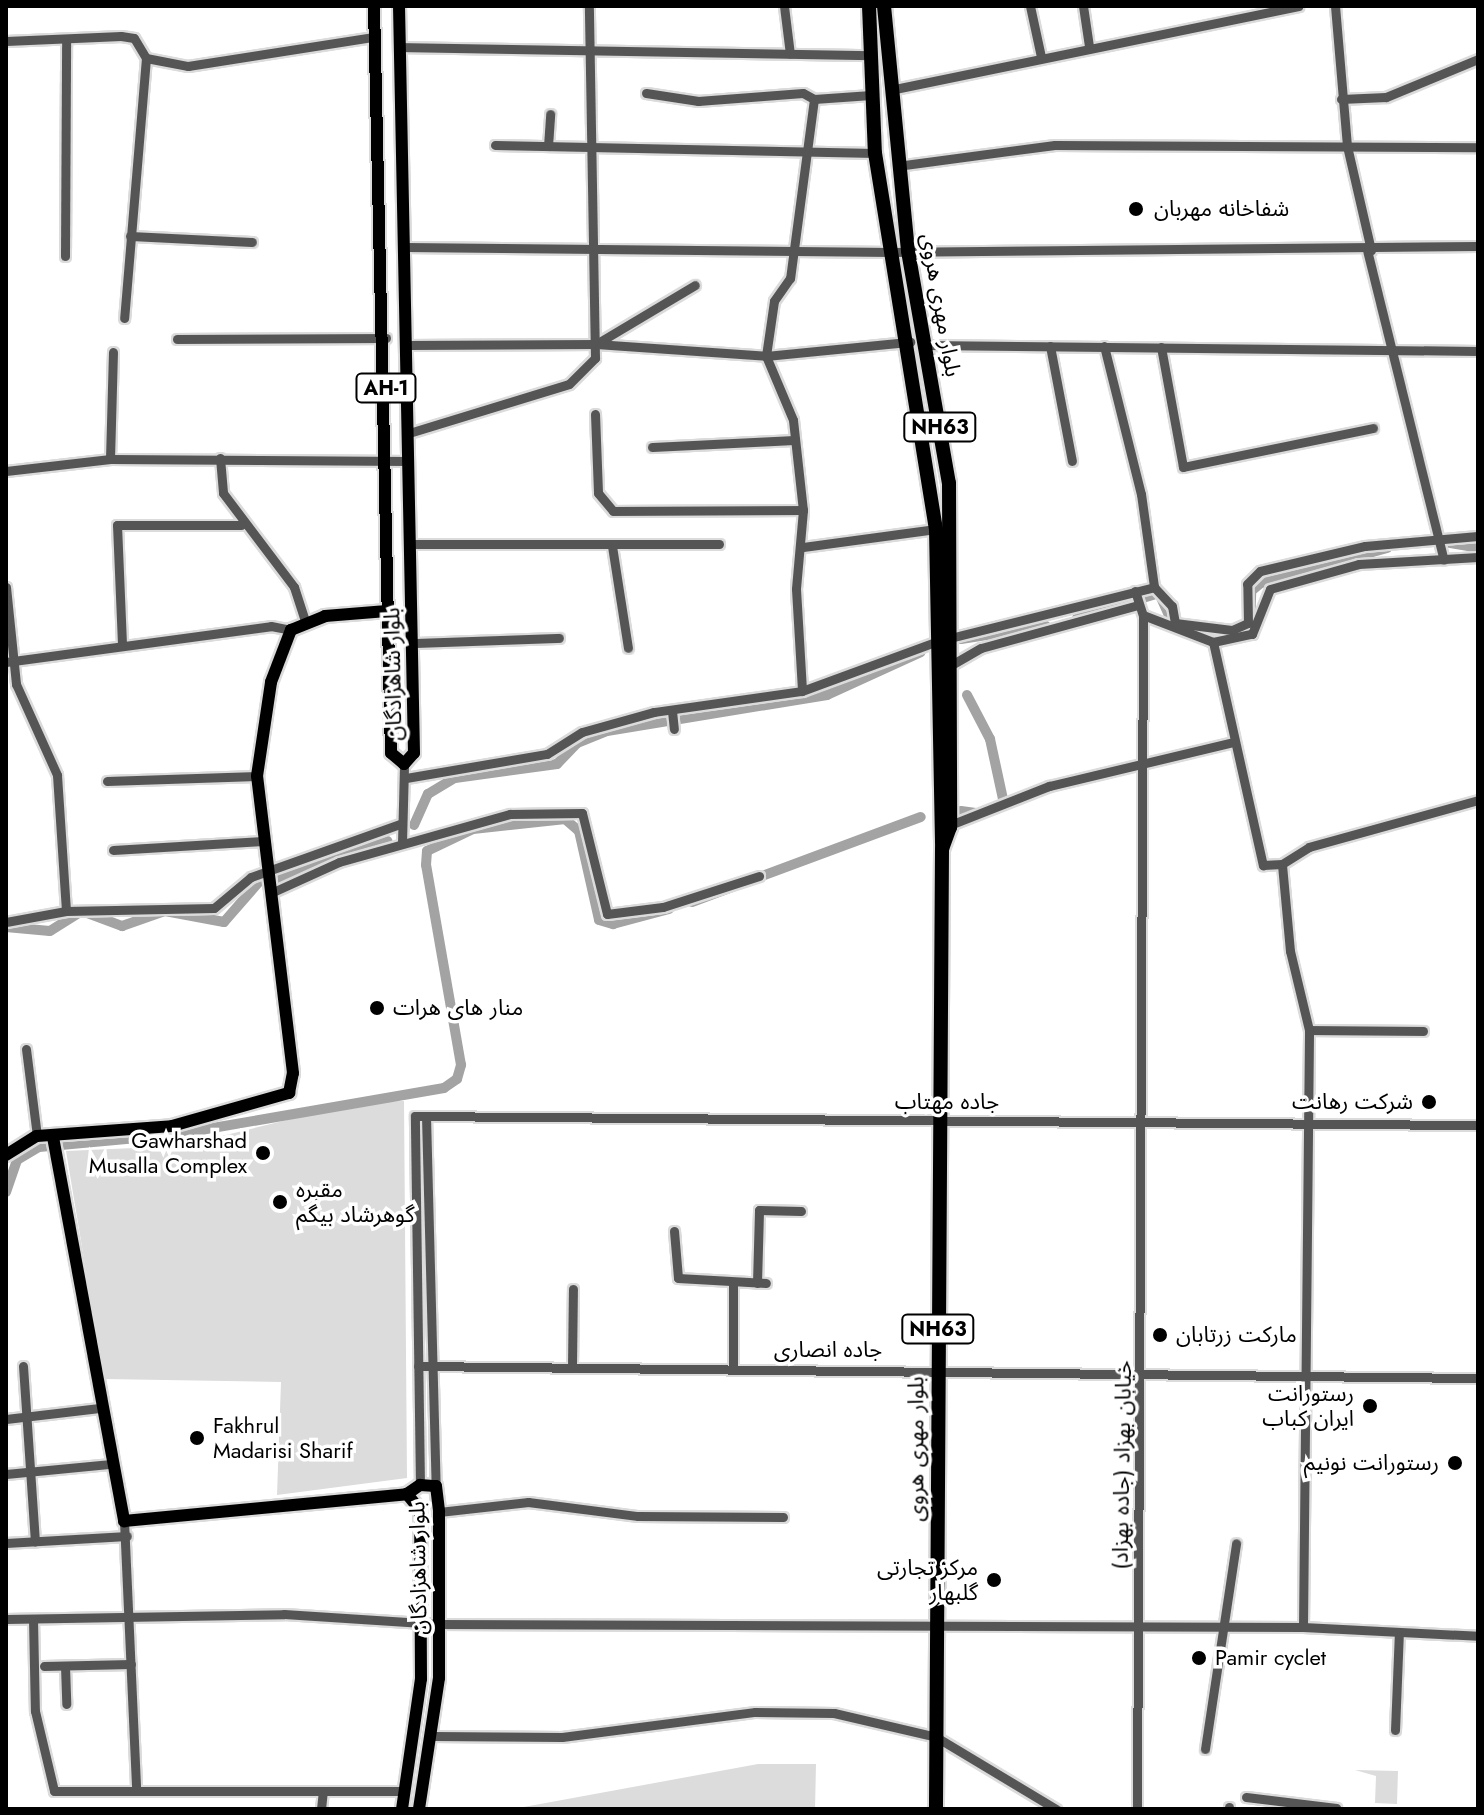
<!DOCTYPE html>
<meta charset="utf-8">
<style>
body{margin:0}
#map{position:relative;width:1484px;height:1815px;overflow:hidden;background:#fff;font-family:Jost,"Noto Sans Arabic",sans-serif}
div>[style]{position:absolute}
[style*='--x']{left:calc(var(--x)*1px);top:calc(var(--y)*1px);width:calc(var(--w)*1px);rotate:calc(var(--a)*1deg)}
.green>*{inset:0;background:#dcdcdc}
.canal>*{height:10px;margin:-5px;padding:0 5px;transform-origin:5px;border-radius:5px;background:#a3a3a3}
.roads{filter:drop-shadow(2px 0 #dbdbdb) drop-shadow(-2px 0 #dbdbdb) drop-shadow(0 2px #dbdbdb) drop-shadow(0 -2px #dbdbdb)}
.minor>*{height:9px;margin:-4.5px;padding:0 4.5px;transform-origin:4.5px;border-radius:4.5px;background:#555}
.major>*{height:12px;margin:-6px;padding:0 6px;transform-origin:6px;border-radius:6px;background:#000}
.highway>*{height:14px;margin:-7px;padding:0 7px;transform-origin:7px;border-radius:7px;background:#000}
.dots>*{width:22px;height:22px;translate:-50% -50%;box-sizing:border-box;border:4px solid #fff;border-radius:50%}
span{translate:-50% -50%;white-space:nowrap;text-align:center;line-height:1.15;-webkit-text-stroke:7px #fff;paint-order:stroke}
.shield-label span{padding:2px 6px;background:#fff;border:2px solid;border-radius:6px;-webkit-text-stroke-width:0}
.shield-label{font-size:20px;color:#000;font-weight:700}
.poi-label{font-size:22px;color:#000}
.left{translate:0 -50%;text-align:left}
.right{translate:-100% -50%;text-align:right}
.street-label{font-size:22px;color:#000}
.frame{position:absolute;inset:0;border:8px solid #000;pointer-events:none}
</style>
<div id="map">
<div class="green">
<div style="clip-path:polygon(404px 1101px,407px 1478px,277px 1495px,281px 1382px,104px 1379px,66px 1151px,180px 1146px,362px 1102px)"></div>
<div style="clip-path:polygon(758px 1764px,816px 1764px,815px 1809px,513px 1809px)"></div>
<div style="clip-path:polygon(1355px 1770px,1398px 1771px,1397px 1804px,1375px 1803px,1376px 1776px)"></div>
</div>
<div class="canal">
<div style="--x:1439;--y:541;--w:40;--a:10"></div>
<div style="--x:1077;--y:618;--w:86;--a:-17"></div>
<div style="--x:1159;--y:593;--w:37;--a:66"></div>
<div style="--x:1196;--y:634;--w:37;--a:2"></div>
<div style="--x:1233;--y:635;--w:19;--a:-25"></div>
<div style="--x:1250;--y:627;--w:36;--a:-88"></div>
<div style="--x:1251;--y:591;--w:13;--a:-39"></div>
<div style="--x:1261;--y:583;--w:131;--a:-15.5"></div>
<div style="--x:961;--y:639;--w:86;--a:-8.7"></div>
<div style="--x:967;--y:695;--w:50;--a:62.4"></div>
<div style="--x:990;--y:739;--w:66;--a:77.8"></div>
<div style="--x:1004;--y:804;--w:9;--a:144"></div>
<div style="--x:961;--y:811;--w:22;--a:8"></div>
<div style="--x:414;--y:825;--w:34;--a:-66"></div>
<div style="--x:428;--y:794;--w:31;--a:-31"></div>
<div style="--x:455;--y:778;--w:103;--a:-7.8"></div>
<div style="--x:557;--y:764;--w:29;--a:-46"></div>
<div style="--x:577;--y:743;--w:32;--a:-22"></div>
<div style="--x:607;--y:731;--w:223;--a:-9.3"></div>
<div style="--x:827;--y:695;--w:103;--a:-24.6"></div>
<div style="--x:280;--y:879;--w:114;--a:-19.4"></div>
<div style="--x:692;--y:902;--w:244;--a:-20.4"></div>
<div style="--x:6;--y:927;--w:44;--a:5.2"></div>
<div style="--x:50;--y:931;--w:38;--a:-32"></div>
<div style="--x:82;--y:911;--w:43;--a:20.6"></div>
<div style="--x:122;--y:926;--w:46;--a:-19.2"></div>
<div style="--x:165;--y:911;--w:60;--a:10.6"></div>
<div style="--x:224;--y:922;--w:52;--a:-48.9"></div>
<div style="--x:6;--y:1192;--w:34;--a:-71"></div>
<div style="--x:17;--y:1160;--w:26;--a:-31"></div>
<div style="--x:39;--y:1147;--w:134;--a:-5.2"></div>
<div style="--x:172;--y:1135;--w:276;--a:-9.8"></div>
<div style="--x:444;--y:1088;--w:16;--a:-35"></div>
<div style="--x:457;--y:1079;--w:15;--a:-74"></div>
<div style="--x:461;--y:1065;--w:203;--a:-99.9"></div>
<div style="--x:426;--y:865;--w:14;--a:-86"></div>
<div style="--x:427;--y:851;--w:51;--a:-25.6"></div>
<div style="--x:473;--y:829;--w:93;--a:-6.2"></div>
<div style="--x:565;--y:819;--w:18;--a:41"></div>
<div style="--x:579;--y:831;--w:91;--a:77.3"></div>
<div style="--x:599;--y:920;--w:15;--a:16"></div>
<div style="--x:613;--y:924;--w:58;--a:-15"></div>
</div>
<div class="roads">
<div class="minor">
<div style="--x:784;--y:6;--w:48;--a:82.9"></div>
<div style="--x:1030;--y:6;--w:52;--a:77.8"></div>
<div style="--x:1083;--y:6;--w:40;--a:81.5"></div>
<div style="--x:1335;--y:6;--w:141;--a:85.1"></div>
<div style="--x:1347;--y:146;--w:107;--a:77"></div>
<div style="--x:6;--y:41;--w:115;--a:-2.5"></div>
<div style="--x:121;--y:36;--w:13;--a:9"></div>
<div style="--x:134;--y:38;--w:23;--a:59"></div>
<div style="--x:146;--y:58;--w:261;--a:94.8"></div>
<div style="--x:401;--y:47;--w:467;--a:1"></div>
<div style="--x:146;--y:58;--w:43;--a:10.8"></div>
<div style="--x:188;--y:66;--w:188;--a:-8.9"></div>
<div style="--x:890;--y:90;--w:417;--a:-11.6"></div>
<div style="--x:646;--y:93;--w:53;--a:8.7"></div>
<div style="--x:698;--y:101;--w:105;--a:-4.4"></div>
<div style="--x:803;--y:93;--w:13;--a:29"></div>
<div style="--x:814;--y:99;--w:181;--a:97.6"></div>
<div style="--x:790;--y:278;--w:28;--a:125"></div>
<div style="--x:774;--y:301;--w:56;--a:98.3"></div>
<div style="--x:766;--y:356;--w:69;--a:67.1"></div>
<div style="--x:793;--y:420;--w:91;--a:83.7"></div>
<div style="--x:803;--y:510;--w:79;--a:95.1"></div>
<div style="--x:796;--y:589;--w:102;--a:86.6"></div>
<div style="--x:814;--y:99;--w:57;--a:-4"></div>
<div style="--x:1341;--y:99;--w:45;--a:-2.5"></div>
<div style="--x:1386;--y:97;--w:100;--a:-22.4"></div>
<div style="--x:495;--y:145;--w:380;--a:1.2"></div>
<div style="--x:548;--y:146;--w:32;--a:-86"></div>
<div style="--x:897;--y:166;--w:159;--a:-7.6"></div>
<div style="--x:1055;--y:145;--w:423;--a:0.3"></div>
<div style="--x:130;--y:236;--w:122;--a:2.8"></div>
<div style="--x:405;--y:247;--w:487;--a:0.6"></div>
<div style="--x:892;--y:252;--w:586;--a:-0.59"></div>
<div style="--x:1367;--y:250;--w:319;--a:76.1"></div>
<div style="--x:65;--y:256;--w:213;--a:-89.7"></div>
<div style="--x:177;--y:339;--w:209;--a:-0.3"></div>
<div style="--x:596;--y:344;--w:115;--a:-30.8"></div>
<div style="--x:408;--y:345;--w:188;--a:-0.3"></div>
<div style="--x:596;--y:344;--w:170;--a:4"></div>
<div style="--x:766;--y:356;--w:145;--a:-5.6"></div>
<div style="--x:926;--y:345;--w:552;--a:0.62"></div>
<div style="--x:1050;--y:346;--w:117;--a:79.2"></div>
<div style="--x:1104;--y:346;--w:153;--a:76"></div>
<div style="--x:1141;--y:494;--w:94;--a:82"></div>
<div style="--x:1161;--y:347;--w:122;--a:79.6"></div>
<div style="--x:1183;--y:467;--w:194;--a:-11.6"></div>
<div style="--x:595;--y:414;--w:79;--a:87.8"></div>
<div style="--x:598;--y:493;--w:23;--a:50"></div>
<div style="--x:613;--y:511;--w:190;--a:-0.3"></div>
<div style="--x:409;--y:433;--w:167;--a:-17"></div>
<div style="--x:569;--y:384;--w:37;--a:-45"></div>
<div style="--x:595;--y:358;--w:352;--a:-91"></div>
<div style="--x:652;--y:447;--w:143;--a:-2.8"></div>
<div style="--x:220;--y:458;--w:35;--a:85"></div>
<div style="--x:223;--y:493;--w:118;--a:52.9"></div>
<div style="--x:294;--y:587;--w:36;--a:72"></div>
<div style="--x:110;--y:459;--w:107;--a:-88.4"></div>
<div style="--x:6;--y:471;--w:105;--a:-6.6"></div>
<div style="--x:110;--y:459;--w:299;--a:0.4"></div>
<div style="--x:410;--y:544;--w:309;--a:0"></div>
<div style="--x:612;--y:546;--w:103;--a:81.1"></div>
<div style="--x:803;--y:547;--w:134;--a:-7.7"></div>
<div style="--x:6;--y:587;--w:98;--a:84.1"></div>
<div style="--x:16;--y:684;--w:100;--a:65.7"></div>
<div style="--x:57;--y:775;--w:136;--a:86.2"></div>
<div style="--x:1135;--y:591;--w:25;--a:72"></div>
<div style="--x:1143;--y:615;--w:75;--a:21.1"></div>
<div style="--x:1213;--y:642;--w:40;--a:-12"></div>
<div style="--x:1252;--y:634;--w:48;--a:-68.2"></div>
<div style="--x:1270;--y:589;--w:92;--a:-15.7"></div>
<div style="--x:1359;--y:564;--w:119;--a:-3.4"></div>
<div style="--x:1213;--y:642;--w:229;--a:77.4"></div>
<div style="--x:1263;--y:865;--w:19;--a:-3"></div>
<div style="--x:413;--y:643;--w:146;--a:-2"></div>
<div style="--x:122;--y:644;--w:119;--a:-92.4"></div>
<div style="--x:117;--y:525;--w:124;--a:0"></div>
<div style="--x:6;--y:662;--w:267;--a:-7.7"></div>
<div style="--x:271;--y:626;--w:20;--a:11"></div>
<div style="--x:953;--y:664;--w:32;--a:-30"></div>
<div style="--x:981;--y:648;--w:160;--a:-15.3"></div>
<div style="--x:672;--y:711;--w:18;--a:84"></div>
<div style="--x:406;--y:778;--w:143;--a:-9.7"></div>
<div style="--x:547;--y:754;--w:41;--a:-32.2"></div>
<div style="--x:582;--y:732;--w:75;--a:-15.5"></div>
<div style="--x:654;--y:712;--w:149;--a:-8.1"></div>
<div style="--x:802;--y:691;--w:145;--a:-20.2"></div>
<div style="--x:938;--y:641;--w:223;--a:-14"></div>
<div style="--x:1154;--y:587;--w:26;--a:47"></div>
<div style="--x:1172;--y:606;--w:17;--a:80"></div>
<div style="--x:1175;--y:623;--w:57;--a:7"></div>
<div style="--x:1232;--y:630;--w:17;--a:-24"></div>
<div style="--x:1248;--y:623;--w:39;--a:-91"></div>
<div style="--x:1247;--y:584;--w:18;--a:-45"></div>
<div style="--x:1260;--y:571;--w:108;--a:-13.4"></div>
<div style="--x:1365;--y:546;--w:113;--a:-5.1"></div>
<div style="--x:107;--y:781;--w:150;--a:-1.9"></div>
<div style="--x:945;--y:827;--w:112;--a:-21.5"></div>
<div style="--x:1049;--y:786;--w:190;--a:-13.4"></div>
<div style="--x:402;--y:843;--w:79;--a:-88.5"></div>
<div style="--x:113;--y:850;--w:150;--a:-3.4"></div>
<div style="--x:273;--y:892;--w:72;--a:-24.4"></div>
<div style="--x:339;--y:862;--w:178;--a:-15.7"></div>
<div style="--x:510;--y:814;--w:72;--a:-0.8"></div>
<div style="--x:582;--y:813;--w:104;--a:76.1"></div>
<div style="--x:607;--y:914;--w:56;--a:-7.1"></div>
<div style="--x:663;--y:907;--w:101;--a:-17.9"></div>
<div style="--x:6;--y:922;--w:61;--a:-10.4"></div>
<div style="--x:66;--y:911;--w:148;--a:-1.2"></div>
<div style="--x:214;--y:908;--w:48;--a:-40"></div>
<div style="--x:251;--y:877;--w:158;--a:-19.6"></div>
<div style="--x:1309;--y:1030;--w:114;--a:0.5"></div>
<div style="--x:26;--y:1049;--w:88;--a:82.8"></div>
<div style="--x:426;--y:1116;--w:370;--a:88.5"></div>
<div style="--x:674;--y:1231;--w:47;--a:85.1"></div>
<div style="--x:678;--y:1278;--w:88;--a:3.3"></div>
<div style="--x:757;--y:1283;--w:73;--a:-88.4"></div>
<div style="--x:759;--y:1210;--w:42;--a:1.4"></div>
<div style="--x:23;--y:1366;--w:176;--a:86.1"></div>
<div style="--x:418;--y:1366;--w:1060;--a:0.65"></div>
<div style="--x:572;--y:1366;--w:77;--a:-89.3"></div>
<div style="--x:733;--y:1367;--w:85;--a:-90"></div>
<div style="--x:6;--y:1419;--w:94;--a:-6.7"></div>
<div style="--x:6;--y:1474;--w:103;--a:-5.5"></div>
<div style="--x:420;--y:1485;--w:369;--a:-90.8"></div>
<div style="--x:415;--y:1116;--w:1063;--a:0.49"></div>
<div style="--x:439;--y:1512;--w:90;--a:-6.4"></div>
<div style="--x:528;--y:1502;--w:111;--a:7.3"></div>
<div style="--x:638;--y:1516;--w:145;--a:0.4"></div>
<div style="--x:124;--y:1521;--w:269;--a:87.4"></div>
<div style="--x:6;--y:1543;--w:121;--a:-3.3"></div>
<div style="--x:6;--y:1619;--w:278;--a:-1"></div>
<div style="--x:284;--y:1614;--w:154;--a:3.7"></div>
<div style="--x:438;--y:1624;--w:865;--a:0.2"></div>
<div style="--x:1303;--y:1627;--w:175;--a:2.9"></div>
<div style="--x:33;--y:1619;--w:92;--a:88.8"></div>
<div style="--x:35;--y:1711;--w:82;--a:76.6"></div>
<div style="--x:54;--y:1791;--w:351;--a:0"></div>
<div style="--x:1303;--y:1627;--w:597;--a:-89.42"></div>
<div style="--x:1309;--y:1030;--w:81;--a:-103.5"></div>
<div style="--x:1290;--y:951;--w:87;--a:-95.3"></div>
<div style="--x:1282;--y:864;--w:32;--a:-32"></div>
<div style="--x:1309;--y:847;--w:175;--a:-15.5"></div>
<div style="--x:44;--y:1666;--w:87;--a:-1.3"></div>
<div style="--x:65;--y:1666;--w:38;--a:88"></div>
<div style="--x:1395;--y:1730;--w:98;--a:-87.7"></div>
<div style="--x:433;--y:1736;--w:129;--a:0.4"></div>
<div style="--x:562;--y:1737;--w:195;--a:-7.4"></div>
<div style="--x:755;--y:1712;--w:79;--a:0.7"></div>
<div style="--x:834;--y:1713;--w:105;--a:13.2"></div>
<div style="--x:936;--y:1737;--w:140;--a:31"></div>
<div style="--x:1205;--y:1749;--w:208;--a:-81.4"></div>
<div style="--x:1246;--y:1797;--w:91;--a:7"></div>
<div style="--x:321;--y:1809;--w:18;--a:-84"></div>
<div style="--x:1137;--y:1809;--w:1194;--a:-89.71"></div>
<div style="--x:1229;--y:1809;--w:2;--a:-90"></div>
</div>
<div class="major">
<div style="--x:374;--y:6;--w:747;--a:88.7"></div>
<div style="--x:391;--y:753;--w:17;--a:40"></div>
<div style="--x:404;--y:764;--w:15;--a:-48"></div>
<div style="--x:414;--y:753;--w:747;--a:-91.15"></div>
<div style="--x:53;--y:1137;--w:391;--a:79.5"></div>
<div style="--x:124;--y:1521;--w:284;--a:-5.4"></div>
<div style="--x:6;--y:1155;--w:36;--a:-32"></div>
<div style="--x:37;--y:1136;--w:135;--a:-4.2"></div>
<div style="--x:172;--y:1126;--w:122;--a:-15.8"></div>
<div style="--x:289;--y:1093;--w:20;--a:-79"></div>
<div style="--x:293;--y:1073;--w:299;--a:-96.9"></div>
<div style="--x:257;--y:776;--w:95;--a:-81.5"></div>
<div style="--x:271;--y:682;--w:56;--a:-69"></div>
<div style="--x:291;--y:630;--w:37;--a:-22"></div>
<div style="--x:325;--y:616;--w:62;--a:-4.6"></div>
<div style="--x:407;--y:1494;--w:16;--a:-35"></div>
<div style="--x:420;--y:1485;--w:16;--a:4"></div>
<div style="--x:436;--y:1486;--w:26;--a:83"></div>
<div style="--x:439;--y:1512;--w:166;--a:90"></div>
<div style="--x:439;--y:1678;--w:133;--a:98.7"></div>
<div style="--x:402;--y:1809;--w:131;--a:-81.7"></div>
<div style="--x:421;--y:1679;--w:169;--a:-90.3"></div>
<div style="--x:420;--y:1510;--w:21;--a:-129"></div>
</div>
<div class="highway">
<div style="--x:869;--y:6;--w:147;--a:87.7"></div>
<div style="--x:875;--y:153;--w:381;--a:80.8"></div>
<div style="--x:936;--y:529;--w:321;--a:88.9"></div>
<div style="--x:942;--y:850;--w:959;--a:90.36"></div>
<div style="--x:884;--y:6;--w:246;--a:84.4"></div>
<div style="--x:908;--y:251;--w:236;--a:80"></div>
<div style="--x:949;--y:483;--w:344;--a:89.8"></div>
<div style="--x:950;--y:827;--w:23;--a:110"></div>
</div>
</div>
<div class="dots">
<div style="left:1136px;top:209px;background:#000"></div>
<div style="left:377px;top:1008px;background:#000"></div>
<div style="left:1429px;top:1102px;background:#000"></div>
<div style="left:263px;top:1153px;background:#000"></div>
<div style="left:280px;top:1202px;background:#000"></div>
<div style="left:1160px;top:1335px;background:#000"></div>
<div style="left:1370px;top:1406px;background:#000"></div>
<div style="left:197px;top:1438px;background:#000"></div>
<div style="left:1455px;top:1463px;background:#000"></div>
<div style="left:994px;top:1580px;background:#000"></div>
<div style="left:1199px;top:1658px;background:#000"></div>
</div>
<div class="shield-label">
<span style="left:386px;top:388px">AH-1</span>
<span style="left:940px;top:427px">NH63</span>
<span style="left:938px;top:1329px">NH63</span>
</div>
<div class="poi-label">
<span class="left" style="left:1154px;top:209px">شفاخانه مهربان</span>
<span class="left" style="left:393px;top:1008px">منار های هرات</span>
<span class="right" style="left:1413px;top:1102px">شرکت رهانت</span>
<span class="right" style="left:247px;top:1153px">Gawharshad<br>Musalla Complex</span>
<span class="left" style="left:296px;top:1202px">مقبره<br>گوهرشاد بیگم</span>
<span class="left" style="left:1176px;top:1335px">مارکت زرتابان</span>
<span class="right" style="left:1354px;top:1406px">رستورانت<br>ایران کباب</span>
<span class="left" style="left:213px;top:1438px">Fakhrul<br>Madarisi Sharif</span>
<span class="right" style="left:1439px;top:1463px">رستورانت نونیم</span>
<span class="right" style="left:978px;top:1580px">مرکز تجارتی<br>گلبهار</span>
<span class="left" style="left:1215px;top:1658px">Pamir cyclet</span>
</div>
<div class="street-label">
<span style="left:941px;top:305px;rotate:80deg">بلوار مهری هروی</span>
<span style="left:393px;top:674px;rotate:-91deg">بلوار شاهزادگان</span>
<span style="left:947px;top:1102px">جاده مهتاب</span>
<span style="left:828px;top:1350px">جاده انصاری</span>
<span style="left:916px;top:1449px;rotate:-90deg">بلوار مهری هروی</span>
<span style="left:1122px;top:1465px;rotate:-89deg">خیابان بهزاد (جاده بهزاد)</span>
<span style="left:418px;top:1568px;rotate:-91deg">بلوار شاهزادگان</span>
</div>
<div class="frame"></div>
</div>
